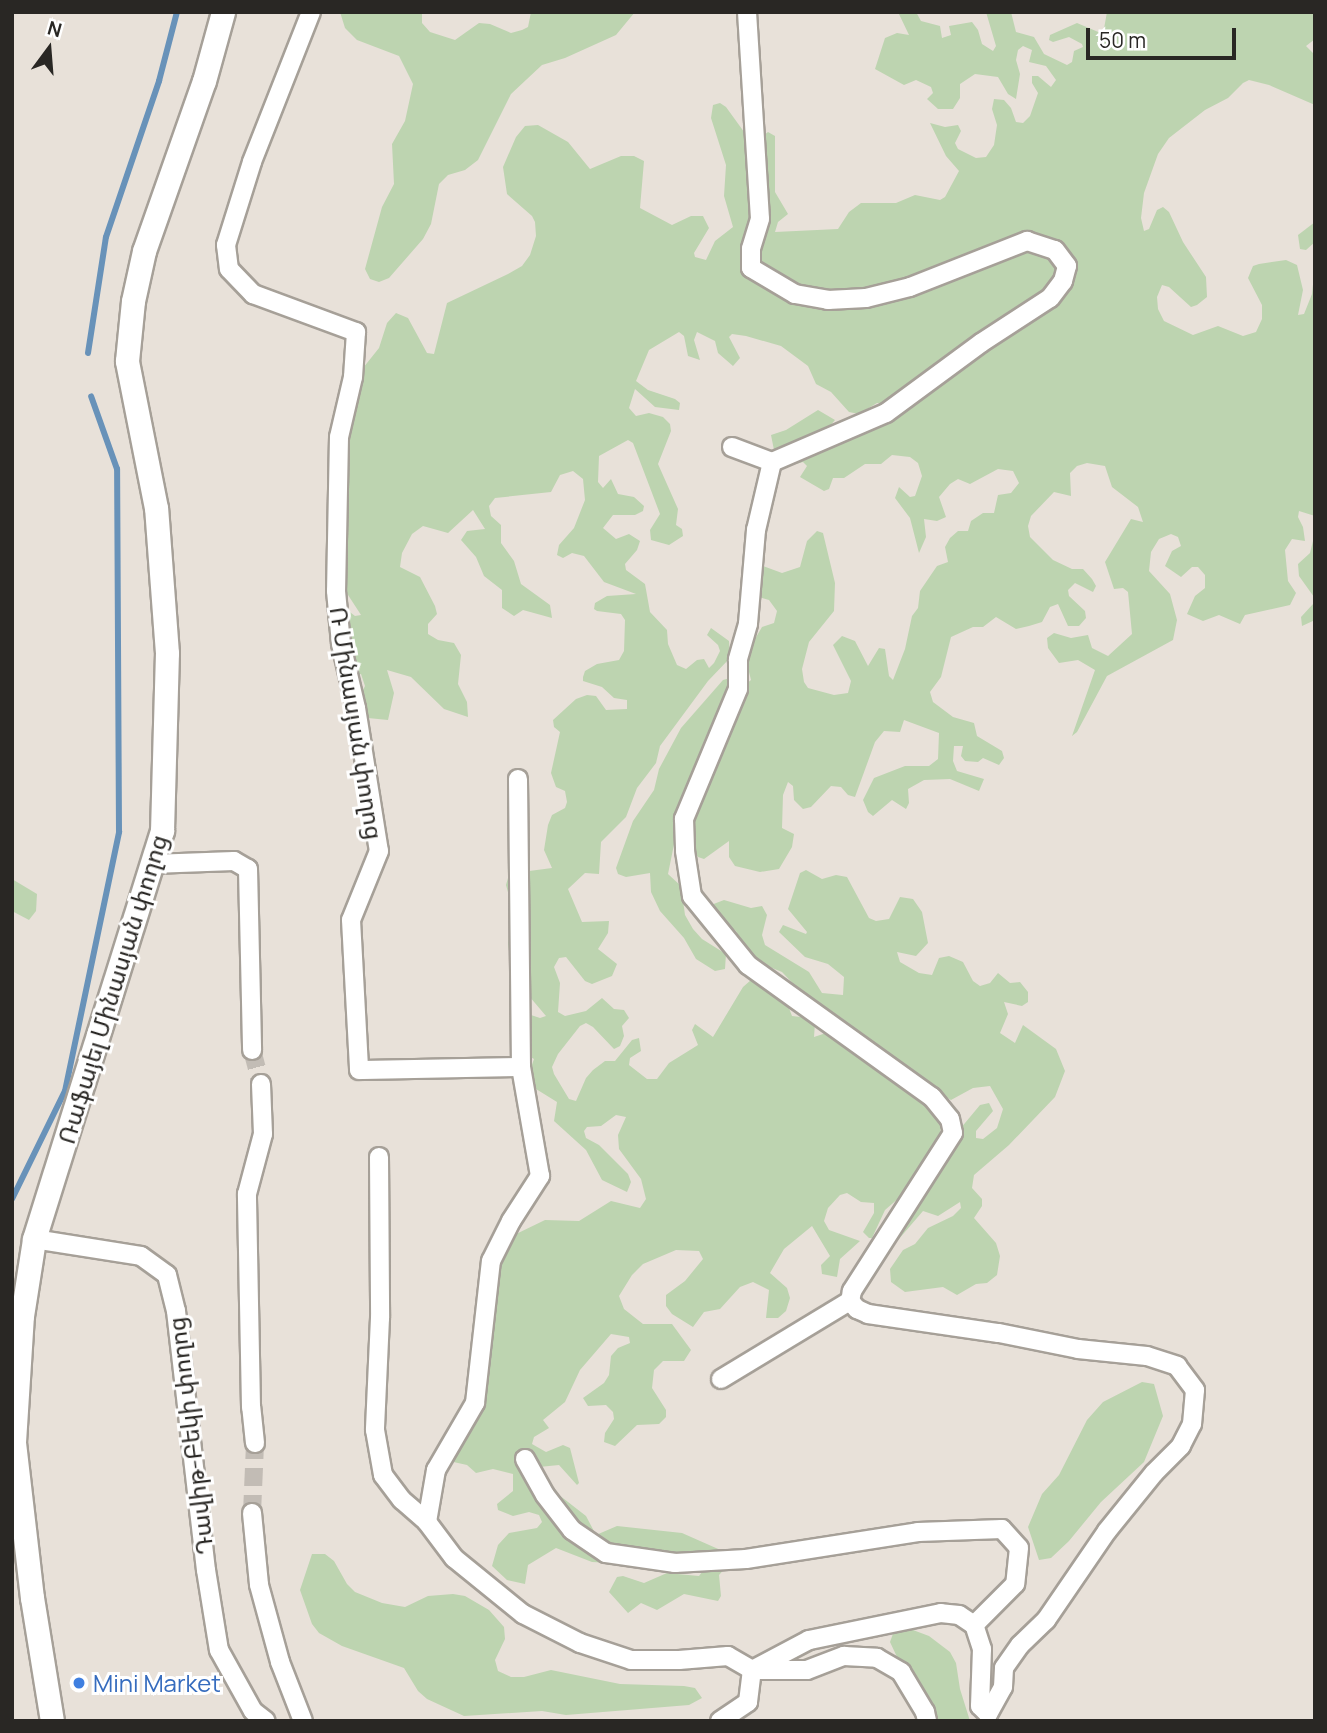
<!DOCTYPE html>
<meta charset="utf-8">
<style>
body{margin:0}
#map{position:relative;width:1327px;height:1733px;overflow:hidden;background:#e8e1d9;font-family:Manrope,"Noto Sans Armenian",sans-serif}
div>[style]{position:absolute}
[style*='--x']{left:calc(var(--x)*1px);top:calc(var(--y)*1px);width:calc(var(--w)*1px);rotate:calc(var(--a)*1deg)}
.green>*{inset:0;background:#bdd4b0}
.stream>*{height:6px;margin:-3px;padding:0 3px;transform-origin:3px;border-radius:3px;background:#6892b9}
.minor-tunnel>*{height:18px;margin-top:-9px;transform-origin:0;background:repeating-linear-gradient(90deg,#c2bcb5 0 18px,transparent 0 27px)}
.roads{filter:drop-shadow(2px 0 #a6a098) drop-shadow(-2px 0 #a6a098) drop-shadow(0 2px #a6a098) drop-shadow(0 -2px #a6a098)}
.minor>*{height:18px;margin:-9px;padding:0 9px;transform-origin:9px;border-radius:9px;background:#fff}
.tertiary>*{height:23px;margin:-11.5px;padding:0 11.5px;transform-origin:11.5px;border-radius:11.5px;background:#fff}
.dots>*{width:19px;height:19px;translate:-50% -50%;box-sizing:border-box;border:4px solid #fff;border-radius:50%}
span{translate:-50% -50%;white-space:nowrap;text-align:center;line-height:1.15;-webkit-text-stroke:6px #fff;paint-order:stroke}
.street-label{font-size:24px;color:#292724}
.shop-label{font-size:24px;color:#366cbe}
.left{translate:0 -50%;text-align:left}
.frame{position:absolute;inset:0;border:14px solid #292724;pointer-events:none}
.north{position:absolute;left:14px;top:14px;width:70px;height:70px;-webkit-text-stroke:5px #fff;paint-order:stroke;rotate:16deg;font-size:19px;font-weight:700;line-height:28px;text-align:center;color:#292724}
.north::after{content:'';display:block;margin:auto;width:24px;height:32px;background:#292724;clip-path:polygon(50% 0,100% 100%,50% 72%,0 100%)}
.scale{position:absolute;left:1086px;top:28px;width:150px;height:32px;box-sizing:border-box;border:4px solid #292724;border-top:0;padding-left:9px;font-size:21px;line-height:24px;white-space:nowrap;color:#292724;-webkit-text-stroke:5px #fff;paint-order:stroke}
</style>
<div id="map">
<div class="green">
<div style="clip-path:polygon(340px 12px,422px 12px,422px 23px,430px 32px,455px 40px,479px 23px,490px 24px,511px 33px,522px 30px,528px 27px,531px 12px,635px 12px,616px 35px,565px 58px,542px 65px,511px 94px,478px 160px,465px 170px,448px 175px,439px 184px,431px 224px,423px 239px,389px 278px,379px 282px,370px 279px,365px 269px,382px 207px,394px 184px,392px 144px,405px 121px,413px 84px,399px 56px,357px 40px,345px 28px)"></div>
<div style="clip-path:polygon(898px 12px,916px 12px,921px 21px,940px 26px,942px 38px,951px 35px,949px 26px,972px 22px,978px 30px,982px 44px,993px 51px,996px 46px,986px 12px,1011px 12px,1016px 32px,1034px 37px,1044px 54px,1067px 65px,1072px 62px,1074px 51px,1083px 47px,1082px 44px,1069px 37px,1053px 42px,1049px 40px,1050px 35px,1077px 23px,1103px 34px,1107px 12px,1315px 12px,1315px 39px,1306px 46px,1315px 55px,1315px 105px,1269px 85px,1249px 80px,1243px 83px,1228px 98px,1205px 110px,1169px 138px,1158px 154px,1144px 193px,1141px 218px,1144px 231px,1149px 229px,1157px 210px,1163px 207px,1169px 212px,1183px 242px,1206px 277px,1207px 297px,1197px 305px,1191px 307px,1169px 287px,1162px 285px,1157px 297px,1158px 309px,1164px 321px,1193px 335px,1218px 326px,1243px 336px,1256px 332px,1262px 319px,1262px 305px,1248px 278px,1253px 266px,1259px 264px,1286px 260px,1297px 265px,1303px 290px,1298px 315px,1304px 314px,1312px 294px,1315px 265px,1315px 516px,1299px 511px,1298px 517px,1303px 527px,1305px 541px,1292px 539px,1285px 550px,1288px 581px,1296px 593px,1290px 605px,1245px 615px,1240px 624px,1219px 615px,1203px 621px,1187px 614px,1195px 596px,1205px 588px,1205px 575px,1198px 567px,1192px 567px,1181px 577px,1165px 566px,1172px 551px,1181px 546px,1178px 537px,1171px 534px,1159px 539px,1151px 552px,1149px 571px,1170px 594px,1177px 620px,1173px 640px,1107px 676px,1077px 732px,1072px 736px,1095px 670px,1078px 660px,1059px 663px,1048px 648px,1047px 638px,1054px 633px,1071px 638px,1088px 635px,1092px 648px,1108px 656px,1132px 634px,1128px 592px,1123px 588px,1114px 589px,1105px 562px,1131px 519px,1143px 522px,1138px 507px,1112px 487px,1105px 466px,1087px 463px,1077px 466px,1070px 473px,1071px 496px,1054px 492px,1031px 516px,1028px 526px,1030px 537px,1053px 560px,1072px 569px,1083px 569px,1092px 579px,1096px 586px,1093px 592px,1075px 583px,1068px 590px,1069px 596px,1085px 611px,1086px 618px,1079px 626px,1068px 626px,1058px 604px,1050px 607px,1042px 622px,1029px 626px,1016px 629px,996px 617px,983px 627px,973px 627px,951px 637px,941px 677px,930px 692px,933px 702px,953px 717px,974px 723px,977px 736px,1002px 751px,1004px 758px,999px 765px,983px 758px,978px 762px,965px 761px,961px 756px,963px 746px,954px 746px,953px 761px,957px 771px,984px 779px,979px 791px,950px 779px,924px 780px,908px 789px,909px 803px,906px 809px,892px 800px,873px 816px,868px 812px,863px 800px,874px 778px,905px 766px,929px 766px,938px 759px,939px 733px,904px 720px,900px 732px,884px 731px,875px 742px,855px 797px,848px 795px,841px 787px,831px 786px,811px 807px,803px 809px,794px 800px,793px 786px,788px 782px,783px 795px,782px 828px,794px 834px,792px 847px,779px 869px,760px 872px,735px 866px,729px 857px,729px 841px,704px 859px,698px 857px,693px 850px,682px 805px,668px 874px,681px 886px,685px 915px,693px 929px,702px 939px,726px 954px,725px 969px,715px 971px,696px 959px,684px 938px,660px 911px,651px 892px,650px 873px,626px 877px,618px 874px,616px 868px,633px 821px,654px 790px,659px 769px,681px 728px,723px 680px,730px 678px,746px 684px,751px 680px,745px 656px,762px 627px,774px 623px,777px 611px,769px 600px,751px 595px,751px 572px,763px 566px,782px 573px,800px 567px,807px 541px,817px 531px,823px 533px,835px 583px,834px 611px,809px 642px,802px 669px,804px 682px,808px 688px,834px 695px,848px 693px,851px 681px,833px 645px,842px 636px,855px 641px,868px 666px,879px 648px,885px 649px,889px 676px,893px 680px,905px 649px,912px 616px,918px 608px,920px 591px,937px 566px,948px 562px,945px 547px,950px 538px,958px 531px,968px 531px,971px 521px,983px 513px,994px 513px,998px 495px,1011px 493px,1019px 483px,1013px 471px,998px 469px,970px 484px,958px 479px,950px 484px,939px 497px,946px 517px,937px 521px,924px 519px,926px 537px,919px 553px,910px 518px,895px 498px,899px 487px,910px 497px,915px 496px,922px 476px,918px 463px,910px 457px,892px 455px,881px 464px,865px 464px,844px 478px,833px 478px,829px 489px,824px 491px,800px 477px,807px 466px,803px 462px,782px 468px,776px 460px,771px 435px,786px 430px,818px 410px,835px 420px,829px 427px,806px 437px,809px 446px,865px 427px,877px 428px,898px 417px,900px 411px,889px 404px,877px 403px,859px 414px,849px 412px,831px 392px,816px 384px,808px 366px,781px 346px,746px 336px,732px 334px,729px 337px,740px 358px,733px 366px,718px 353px,715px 341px,697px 332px,694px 340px,700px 360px,688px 356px,684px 336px,679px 332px,649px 350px,636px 381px,648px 390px,675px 399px,680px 403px,679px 410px,655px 407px,635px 389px,629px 408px,636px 416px,649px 413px,663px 417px,670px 424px,671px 431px,658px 464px,678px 509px,676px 525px,682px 529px,683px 536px,669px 545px,651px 540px,650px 530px,660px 514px,633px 443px,628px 440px,599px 456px,598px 482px,603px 488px,611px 479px,618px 494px,634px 497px,644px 506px,643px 511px,635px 515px,613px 515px,603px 528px,616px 539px,629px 534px,640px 541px,637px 550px,625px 564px,626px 570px,645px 584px,650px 612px,667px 630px,668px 644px,677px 665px,686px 669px,697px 660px,704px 659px,709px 668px,714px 663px,720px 651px,718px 645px,707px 635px,711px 628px,729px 641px,730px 658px,708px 681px,660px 746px,656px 763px,637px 788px,626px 817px,601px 842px,599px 874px,585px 873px,568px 889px,582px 922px,609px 921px,608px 933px,598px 949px,617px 964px,612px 976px,592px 984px,585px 981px,566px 957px,559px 958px,554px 967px,560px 983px,558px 1012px,565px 1016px,586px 1011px,602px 998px,614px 1009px,624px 1010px,629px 1018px,622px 1026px,624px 1036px,620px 1046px,614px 1049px,593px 1027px,586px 1023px,580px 1026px,558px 1054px,552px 1067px,554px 1074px,569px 1099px,576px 1101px,586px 1078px,593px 1070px,605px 1061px,615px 1061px,632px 1040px,639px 1038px,641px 1051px,630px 1058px,629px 1065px,647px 1079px,657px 1079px,669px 1063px,698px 1045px,692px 1030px,695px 1024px,713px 1037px,743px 987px,751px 980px,762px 982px,787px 1003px,792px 1016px,809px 1018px,815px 1023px,814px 1037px,829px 1032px,812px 998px,801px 992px,782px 972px,750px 959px,736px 931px,714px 915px,711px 905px,724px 900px,751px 908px,762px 906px,767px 915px,762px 935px,765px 945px,809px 972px,822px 993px,843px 995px,844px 977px,828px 964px,805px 957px,779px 932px,783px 925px,806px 934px,807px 932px,788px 909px,800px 873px,806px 870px,822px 879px,836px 875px,847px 877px,869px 918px,876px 921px,889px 919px,900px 897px,913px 899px,922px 912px,928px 943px,916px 956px,897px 952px,900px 962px,919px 973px,932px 975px,939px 958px,949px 956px,963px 962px,973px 981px,980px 986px,990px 983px,998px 973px,1010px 983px,1020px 982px,1028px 992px,1028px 1002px,1022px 1006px,1004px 1002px,1008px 1014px,1000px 1033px,1015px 1043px,1023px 1025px,1056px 1049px,1065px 1071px,1055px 1097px,1009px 1145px,974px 1175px,972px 1188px,982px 1199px,982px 1206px,974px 1218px,996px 1243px,1000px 1256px,997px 1275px,987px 1283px,976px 1284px,957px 1295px,943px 1287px,905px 1292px,891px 1282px,890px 1269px,903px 1250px,915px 1244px,928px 1228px,953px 1216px,961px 1208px,960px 1202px,938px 1216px,923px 1211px,892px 1247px,886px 1248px,960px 1129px,980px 1105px,989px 1103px,993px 1111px,976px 1131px,976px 1138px,983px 1139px,997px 1128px,1003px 1109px,990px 1086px,973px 1088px,951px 1100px,930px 1087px,943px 1117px,937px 1148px,920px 1166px,900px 1197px,885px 1210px,872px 1238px,869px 1238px,863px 1232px,874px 1213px,874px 1203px,861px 1202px,847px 1193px,840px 1195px,828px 1208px,824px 1221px,829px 1230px,860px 1241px,840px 1259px,837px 1277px,822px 1274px,821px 1265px,830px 1256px,812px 1226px,784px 1249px,770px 1273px,787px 1288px,790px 1298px,786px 1311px,778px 1318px,766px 1318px,769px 1290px,753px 1282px,740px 1287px,720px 1309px,704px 1312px,693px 1327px,672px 1314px,666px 1306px,666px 1295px,685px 1281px,703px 1259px,699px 1251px,676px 1250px,643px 1264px,632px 1275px,619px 1296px,624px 1309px,643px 1324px,672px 1324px,691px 1350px,684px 1361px,663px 1361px,654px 1370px,652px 1388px,666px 1410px,666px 1417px,659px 1424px,637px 1425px,615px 1446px,604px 1442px,605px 1433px,614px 1419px,613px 1412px,606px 1405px,588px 1406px,583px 1398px,604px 1383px,609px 1375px,611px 1356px,618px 1348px,630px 1343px,629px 1337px,611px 1334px,580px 1370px,565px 1402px,543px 1420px,549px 1428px,534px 1437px,532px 1444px,546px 1452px,563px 1445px,570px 1448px,579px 1483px,577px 1485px,559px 1465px,539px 1467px,550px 1488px,586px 1516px,596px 1535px,617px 1526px,682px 1533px,725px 1552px,728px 1565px,719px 1575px,721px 1596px,718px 1601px,684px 1594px,657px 1610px,641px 1603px,628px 1613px,609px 1592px,617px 1577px,623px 1576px,644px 1583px,667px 1573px,699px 1576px,705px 1568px,592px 1562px,556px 1548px,528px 1565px,525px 1584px,507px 1580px,492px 1566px,498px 1545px,509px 1533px,537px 1528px,542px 1522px,539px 1515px,529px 1512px,513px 1516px,498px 1510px,497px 1504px,513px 1491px,513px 1474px,493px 1469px,476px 1473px,467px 1465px,449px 1461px,439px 1453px,449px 1430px,466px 1411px,473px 1324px,487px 1281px,501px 1264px,501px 1253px,512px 1236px,545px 1220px,579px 1221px,611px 1201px,640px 1208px,646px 1199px,641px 1179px,619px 1149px,618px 1135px,626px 1117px,616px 1115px,601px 1126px,587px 1127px,584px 1131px,586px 1138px,599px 1145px,628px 1174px,631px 1182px,627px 1192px,602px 1180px,586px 1150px,554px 1121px,557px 1102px,536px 1089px,531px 1081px,529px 1073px,534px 1059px,527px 1055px,513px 1032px,513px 1022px,525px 1013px,540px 1018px,546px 1016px,518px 983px,511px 966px,508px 944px,512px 907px,506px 885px,508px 878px,514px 873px,552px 868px,544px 850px,548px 825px,552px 815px,565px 808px,567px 802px,565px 791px,556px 787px,551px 773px,560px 732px,554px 727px,553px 720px,576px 699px,587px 695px,596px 696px,606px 710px,627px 709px,627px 700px,614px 698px,602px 687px,583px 681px,583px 677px,585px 671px,597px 664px,619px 660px,624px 651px,625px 620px,621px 614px,597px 611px,594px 609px,595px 603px,607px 596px,636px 594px,604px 582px,584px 556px,572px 553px,563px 558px,557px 555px,559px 545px,574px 528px,585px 500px,583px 479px,573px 471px,560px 475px,551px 492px,495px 498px,489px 506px,491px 516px,501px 525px,501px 543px,514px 561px,521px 584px,550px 605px,552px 618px,523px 610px,514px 616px,502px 608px,502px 590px,484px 576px,476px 557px,461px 540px,467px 531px,485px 529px,473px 510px,448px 533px,423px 526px,412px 534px,402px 553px,400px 567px,420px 577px,435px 606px,437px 614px,428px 624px,428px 634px,438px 640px,454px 643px,461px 655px,458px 684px,467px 702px,468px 717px,444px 709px,411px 677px,387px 670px,394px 693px,388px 720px,348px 716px,345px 694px,360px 696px,365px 686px,361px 674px,350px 676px,346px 609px,355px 616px,361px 615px,339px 581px,346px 519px,328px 452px,328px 441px,356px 393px,363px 368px,379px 348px,387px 323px,396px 313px,408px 318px,427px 353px,434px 354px,447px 303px,508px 274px,522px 266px,530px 255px,536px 236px,535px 222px,532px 216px,507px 194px,503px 167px,516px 137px,525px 126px,538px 125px,568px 142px,590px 169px,621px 156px,634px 156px,644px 161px,640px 208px,672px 225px,691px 216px,703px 216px,709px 228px,694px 253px,695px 257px,706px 260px,715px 241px,733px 227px,724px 196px,726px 165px,711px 118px,713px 105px,720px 103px,726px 107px,747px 136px,759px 139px,768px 132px,775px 136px,775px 192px,788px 214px,778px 222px,775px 232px,838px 229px,849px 212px,861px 203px,896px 203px,915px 195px,940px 200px,945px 197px,959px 171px,946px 156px,930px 123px,945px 127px,958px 125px,961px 131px,955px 143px,958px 149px,976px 158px,986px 157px,994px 145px,997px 125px,992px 109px,994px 99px,1004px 100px,1011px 108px,1016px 122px,1023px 123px,1030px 116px,1038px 93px,1032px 83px,1032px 76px,1038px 76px,1051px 87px,1056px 80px,1046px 66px,1029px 62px,1032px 50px,1023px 46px,1018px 50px,1016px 60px,1020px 74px,1016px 99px,1008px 94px,998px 77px,975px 74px,960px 84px,960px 98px,953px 109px,938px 109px,927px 99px,933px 93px,931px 87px,916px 80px,904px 85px,875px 69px,885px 38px,897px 33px,909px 35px)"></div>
<div style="clip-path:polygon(1315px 222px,1315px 242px,1306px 250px,1300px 249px,1298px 235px)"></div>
<div style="clip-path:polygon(1315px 533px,1315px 620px,1302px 626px,1301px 617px,1313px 604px,1314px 597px,1299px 576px,1298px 564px,1310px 553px)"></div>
<div style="clip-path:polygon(12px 879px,37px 894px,36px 911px,29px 920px,12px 911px)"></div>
<div style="clip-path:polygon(1142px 1382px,1154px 1384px,1163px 1416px,1144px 1462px,1101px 1502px,1069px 1541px,1051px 1558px,1039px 1560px,1028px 1527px,1042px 1494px,1059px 1475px,1087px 1420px,1103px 1402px)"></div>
<div style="clip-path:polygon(312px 1554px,325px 1554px,334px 1561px,347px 1584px,355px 1592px,382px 1603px,405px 1607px,428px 1596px,453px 1594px,465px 1596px,489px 1610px,504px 1627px,505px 1639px,495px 1660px,498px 1671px,511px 1677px,524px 1677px,551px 1670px,620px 1684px,684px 1686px,695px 1688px,702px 1698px,689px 1705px,566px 1715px,542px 1711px,464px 1716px,427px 1699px,418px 1691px,404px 1668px,342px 1646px,319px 1633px,312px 1624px,300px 1590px)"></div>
<div style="clip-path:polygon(905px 1627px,929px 1636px,950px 1652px,956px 1663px,960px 1689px,970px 1721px,927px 1721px,890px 1642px,894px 1631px)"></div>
</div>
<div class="stream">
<div style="--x:88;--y:353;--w:117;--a:-81.2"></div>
<div style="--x:106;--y:237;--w:165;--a:-71.2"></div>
<div style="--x:159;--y:81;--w:71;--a:-75.4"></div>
<div style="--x:12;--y:1199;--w:120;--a:-63.9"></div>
<div style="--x:65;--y:1091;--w:265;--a:-78.2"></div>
<div style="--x:119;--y:832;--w:363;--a:-90.3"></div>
<div style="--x:117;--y:469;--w:77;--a:-109.6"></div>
</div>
<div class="minor-tunnel">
<div style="--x:252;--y:1050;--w:35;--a:75"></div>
<div style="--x:252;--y:1513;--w:70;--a:-87.5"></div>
</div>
<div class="roads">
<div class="minor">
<div style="--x:311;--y:12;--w:161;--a:111.5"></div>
<div style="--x:252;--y:162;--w:87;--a:107.4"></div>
<div style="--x:226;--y:245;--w:24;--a:83"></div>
<div style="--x:229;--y:269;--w:35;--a:46"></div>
<div style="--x:253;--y:294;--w:110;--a:20.3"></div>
<div style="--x:356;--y:332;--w:45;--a:93.8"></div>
<div style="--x:353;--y:377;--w:62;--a:103.1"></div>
<div style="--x:339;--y:437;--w:154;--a:91.1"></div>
<div style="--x:336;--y:591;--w:53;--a:84.6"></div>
<div style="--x:341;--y:644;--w:66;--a:76.8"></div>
<div style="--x:356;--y:708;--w:145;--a:80.9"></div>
<div style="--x:379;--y:851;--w:74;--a:112.1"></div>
<div style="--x:351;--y:920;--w:150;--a:86.9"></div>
<div style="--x:359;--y:1070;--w:162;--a:-1.1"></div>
<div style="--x:747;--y:12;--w:207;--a:86.4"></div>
<div style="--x:760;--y:219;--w:31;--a:107"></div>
<div style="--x:751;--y:249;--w:19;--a:90"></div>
<div style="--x:751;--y:268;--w:51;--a:30.6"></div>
<div style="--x:795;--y:294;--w:34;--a:10"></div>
<div style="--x:828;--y:300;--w:38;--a:-3"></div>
<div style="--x:866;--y:298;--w:45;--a:-14"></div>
<div style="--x:910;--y:287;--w:126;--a:-21.5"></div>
<div style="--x:1027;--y:241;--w:29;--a:18"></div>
<div style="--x:1055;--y:250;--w:20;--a:53"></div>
<div style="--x:1067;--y:266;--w:16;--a:105"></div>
<div style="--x:1063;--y:281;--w:21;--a:127"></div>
<div style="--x:1050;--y:298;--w:82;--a:146.9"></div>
<div style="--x:981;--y:343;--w:118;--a:143.6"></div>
<div style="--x:886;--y:413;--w:124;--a:156.7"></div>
<div style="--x:772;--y:462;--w:70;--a:103.2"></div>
<div style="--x:756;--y:530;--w:94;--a:94.9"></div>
<div style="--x:748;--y:624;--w:37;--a:106"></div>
<div style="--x:738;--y:660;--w:29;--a:90"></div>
<div style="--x:738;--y:689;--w:141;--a:112.6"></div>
<div style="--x:684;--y:819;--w:32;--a:88"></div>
<div style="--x:685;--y:851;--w:46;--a:81.2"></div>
<div style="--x:692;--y:896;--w:89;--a:50.9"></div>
<div style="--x:748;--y:965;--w:226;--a:35.7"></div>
<div style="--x:932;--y:1097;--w:28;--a:51"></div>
<div style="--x:950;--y:1119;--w:14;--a:78"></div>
<div style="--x:953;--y:1133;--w:188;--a:122.6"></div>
<div style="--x:852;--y:1291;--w:10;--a:101"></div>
<div style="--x:850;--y:1301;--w:11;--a:49"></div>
<div style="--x:857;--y:1309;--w:12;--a:24"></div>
<div style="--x:868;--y:1314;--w:132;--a:8.3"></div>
<div style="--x:999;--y:1333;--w:81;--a:11.4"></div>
<div style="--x:1078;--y:1349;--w:69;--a:5.8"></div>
<div style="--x:1147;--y:1356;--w:32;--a:18"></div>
<div style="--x:1177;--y:1366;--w:30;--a:53"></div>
<div style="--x:1195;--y:1390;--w:34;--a:95"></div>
<div style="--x:1192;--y:1424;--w:25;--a:117"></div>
<div style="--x:1181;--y:1446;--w:38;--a:135"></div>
<div style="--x:1154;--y:1473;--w:75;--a:129"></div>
<div style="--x:1107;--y:1531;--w:108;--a:124.4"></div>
<div style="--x:1046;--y:1620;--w:36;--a:136"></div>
<div style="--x:1020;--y:1645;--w:28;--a:125"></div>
<div style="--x:1004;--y:1668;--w:19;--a:93"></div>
<div style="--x:1003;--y:1687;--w:31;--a:119"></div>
<div style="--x:988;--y:1714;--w:11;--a:-135"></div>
<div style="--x:980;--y:1706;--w:57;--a:-88"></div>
<div style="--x:982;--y:1649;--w:25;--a:-108"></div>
<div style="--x:974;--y:1625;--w:18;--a:-146"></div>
<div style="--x:959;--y:1615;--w:18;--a:-174"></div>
<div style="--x:941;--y:1613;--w:135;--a:168.4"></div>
<div style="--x:809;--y:1640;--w:64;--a:152.2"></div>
<div style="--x:732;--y:447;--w:43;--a:20.6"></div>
<div style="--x:152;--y:864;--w:82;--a:-2.1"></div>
<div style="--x:234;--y:861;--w:16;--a:30"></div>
<div style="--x:248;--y:869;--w:181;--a:88.7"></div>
<div style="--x:379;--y:1157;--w:161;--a:89.6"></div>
<div style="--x:380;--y:1318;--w:112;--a:92.6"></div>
<div style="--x:375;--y:1430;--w:46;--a:79.9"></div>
<div style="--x:383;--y:1475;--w:31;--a:53"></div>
<div style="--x:402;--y:1500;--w:33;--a:41"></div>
<div style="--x:427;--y:1522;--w:45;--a:53.1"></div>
<div style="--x:454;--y:1558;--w:89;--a:39.1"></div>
<div style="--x:523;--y:1614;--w:64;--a:27"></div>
<div style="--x:580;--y:1643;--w:54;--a:18.4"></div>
<div style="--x:631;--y:1660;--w:48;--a:0"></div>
<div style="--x:679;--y:1660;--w:49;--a:-4.7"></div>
<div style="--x:728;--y:1656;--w:28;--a:30"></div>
<div style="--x:34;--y:1239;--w:108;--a:9"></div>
<div style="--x:141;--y:1256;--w:32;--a:36"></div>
<div style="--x:167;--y:1275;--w:37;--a:76"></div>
<div style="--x:176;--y:1311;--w:261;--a:83.4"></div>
<div style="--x:206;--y:1570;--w:81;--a:80.8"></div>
<div style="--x:219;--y:1650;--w:70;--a:60.9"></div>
<div style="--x:253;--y:1711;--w:16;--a:38"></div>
<div style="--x:721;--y:1379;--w:151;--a:-31.2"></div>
<div style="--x:255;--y:1443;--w:36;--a:-96"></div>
<div style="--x:251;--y:1407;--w:213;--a:-91.1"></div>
<div style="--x:247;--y:1194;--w:62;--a:-75.1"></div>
<div style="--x:263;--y:1134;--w:50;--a:-92.3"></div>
<div style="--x:525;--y:1459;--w:41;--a:60.9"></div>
<div style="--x:545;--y:1495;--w:44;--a:52.4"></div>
<div style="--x:572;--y:1530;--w:41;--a:34.1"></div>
<div style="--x:606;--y:1553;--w:70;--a:8.2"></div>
<div style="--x:675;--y:1563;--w:71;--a:-3.2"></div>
<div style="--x:746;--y:1559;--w:174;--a:-8.9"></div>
<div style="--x:918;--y:1532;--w:84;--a:-2"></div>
<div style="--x:1002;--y:1529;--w:25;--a:48"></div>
<div style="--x:1019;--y:1548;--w:36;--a:96"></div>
<div style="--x:1015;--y:1584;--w:58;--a:135"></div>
<div style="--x:252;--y:1513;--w:72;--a:84.4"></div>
<div style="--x:259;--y:1585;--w:80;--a:74.7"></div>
<div style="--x:280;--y:1662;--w:63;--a:68.7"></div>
<div style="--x:427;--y:1522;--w:53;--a:-80.2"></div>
<div style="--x:436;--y:1470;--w:78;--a:-59.8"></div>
<div style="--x:475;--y:1403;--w:143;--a:-83.6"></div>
<div style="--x:491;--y:1261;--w:45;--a:-63.4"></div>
<div style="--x:511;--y:1221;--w:54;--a:-57.2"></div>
<div style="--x:540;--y:1176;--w:111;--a:-99.9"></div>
<div style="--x:521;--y:1067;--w:288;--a:-90.6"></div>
<div style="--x:756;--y:1670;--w:51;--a:0"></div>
<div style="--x:807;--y:1670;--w:40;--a:-21"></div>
<div style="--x:844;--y:1656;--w:33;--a:3"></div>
<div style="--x:877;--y:1658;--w:28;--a:30"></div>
<div style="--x:901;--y:1672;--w:47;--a:59"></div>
<div style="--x:925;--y:1712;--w:9;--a:77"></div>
<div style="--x:720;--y:1721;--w:34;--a:-34"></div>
<div style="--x:748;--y:1702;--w:32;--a:-83"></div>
</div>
<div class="tertiary">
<div style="--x:52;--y:1721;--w:125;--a:-99.2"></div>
<div style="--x:32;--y:1598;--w:157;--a:-96.6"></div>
<div style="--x:14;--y:1442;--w:126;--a:-86.4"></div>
<div style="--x:22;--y:1316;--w:78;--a:-81.1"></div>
<div style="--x:34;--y:1239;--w:428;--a:-72.6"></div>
<div style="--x:162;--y:831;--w:178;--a:-88.4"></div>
<div style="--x:167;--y:653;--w:145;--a:-94.3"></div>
<div style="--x:156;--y:508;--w:150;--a:-101.2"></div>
<div style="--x:127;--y:361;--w:60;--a:-84.3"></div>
<div style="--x:133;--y:301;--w:51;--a:-77.6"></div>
<div style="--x:144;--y:251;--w:180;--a:-70.6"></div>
<div style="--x:204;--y:81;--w:72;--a:-74.6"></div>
</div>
</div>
<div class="dots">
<div style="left:79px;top:1683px;background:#3f7fe0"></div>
</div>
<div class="street-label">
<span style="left:357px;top:723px;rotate:81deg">Ռ Մինասյան փողոց</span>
<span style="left:112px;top:989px;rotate:-73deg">Ռաֆայել Մինասյան փողոց</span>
<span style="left:190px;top:1436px;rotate:-97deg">Դավիթ-Բեկի փողոց</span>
</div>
<div class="shop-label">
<span class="left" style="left:93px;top:1683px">Mini Market</span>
</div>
<div class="frame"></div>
<div class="north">N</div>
<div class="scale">50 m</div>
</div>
